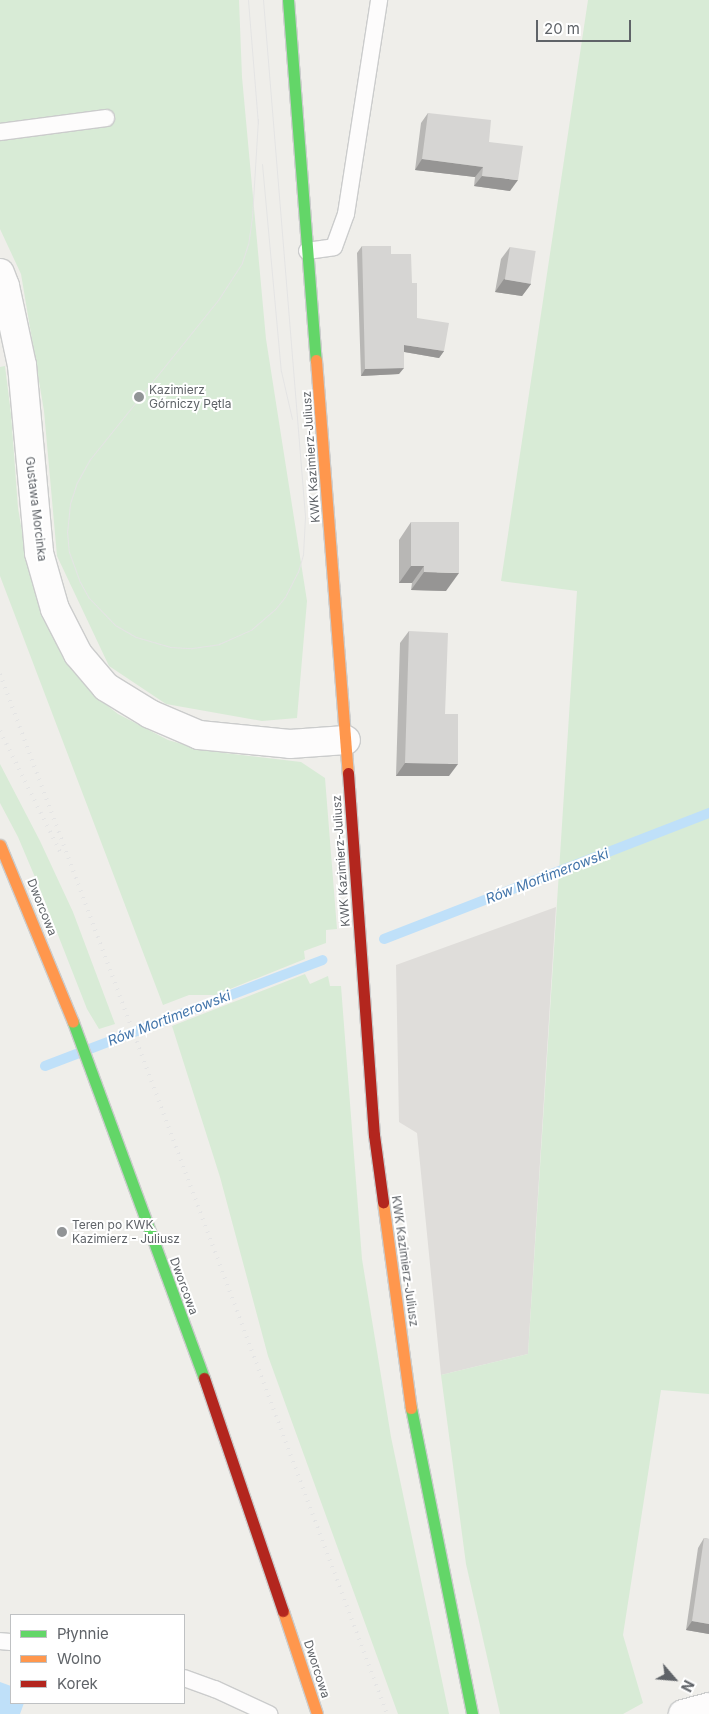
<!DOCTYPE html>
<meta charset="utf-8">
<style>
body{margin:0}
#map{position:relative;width:709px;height:1714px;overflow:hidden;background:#efeeea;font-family:Inter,sans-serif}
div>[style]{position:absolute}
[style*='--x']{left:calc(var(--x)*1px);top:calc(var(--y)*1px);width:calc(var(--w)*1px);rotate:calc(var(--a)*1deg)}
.industrial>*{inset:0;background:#dfddda}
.green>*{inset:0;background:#d8ebd6}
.water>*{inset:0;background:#bfe0f9}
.stream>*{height:10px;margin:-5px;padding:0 5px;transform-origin:5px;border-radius:5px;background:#bfe0f9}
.roads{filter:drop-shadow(1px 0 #cbcccc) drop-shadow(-1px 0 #cbcccc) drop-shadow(0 1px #cbcccc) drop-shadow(0 -1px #cbcccc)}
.lane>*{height:16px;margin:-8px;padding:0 8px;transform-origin:8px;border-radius:8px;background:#fdfcfc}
.street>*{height:28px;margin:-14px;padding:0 14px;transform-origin:14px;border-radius:14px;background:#fdfcfc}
.fast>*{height:11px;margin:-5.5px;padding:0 5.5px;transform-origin:5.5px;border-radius:5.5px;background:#63d668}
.slow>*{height:11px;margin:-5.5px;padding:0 5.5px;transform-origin:5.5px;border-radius:5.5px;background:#ff974d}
.jam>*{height:11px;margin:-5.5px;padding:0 5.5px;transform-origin:5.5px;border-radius:5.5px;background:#b3261e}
.tram>*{height:1px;margin:-0.5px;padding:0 0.5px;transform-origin:0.5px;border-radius:0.5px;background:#e4e4e4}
.rail>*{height:4px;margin-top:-2px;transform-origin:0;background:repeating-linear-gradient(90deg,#e4e4e4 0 1px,transparent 0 7px)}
.wall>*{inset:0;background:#b8b7b5}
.shaded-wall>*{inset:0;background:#969594}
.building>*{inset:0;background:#d6d5d3;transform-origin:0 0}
.dots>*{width:14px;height:14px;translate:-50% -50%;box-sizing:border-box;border:2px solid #fff;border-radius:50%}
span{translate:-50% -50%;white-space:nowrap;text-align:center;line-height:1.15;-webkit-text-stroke:4px #fff;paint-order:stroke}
.poi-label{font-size:12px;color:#5f6368}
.left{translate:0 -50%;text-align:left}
.street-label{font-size:12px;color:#5f6368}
.water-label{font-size:14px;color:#4174aa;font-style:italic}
.legend{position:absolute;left:10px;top:1614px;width:175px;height:90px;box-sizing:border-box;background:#fff;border:1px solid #bfc1c3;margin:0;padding:6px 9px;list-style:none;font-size:15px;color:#5f6368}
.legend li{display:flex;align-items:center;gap:10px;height:25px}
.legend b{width:25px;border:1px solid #bfc1c3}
.north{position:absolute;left:649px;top:1654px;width:50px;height:50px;-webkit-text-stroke:4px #fff;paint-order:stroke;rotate:117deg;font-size:14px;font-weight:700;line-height:20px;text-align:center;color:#5f6368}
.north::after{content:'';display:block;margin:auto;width:18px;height:22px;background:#5f6368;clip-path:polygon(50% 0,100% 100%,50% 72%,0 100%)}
.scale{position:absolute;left:536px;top:20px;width:95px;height:22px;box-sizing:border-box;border:2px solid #5f6368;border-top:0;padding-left:6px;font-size:15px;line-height:18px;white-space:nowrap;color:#5f6368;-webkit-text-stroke:4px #fff;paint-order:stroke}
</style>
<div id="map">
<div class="industrial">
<div style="clip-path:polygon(556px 907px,528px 1354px,441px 1375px,417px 1133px,399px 1122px,396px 965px)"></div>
</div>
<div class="green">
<div style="clip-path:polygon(0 0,239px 0,242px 77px,266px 339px,307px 601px,297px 718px,262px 721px,166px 704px,109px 666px,57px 556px,44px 411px,21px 274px,0 229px)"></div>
<div style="clip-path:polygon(588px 0,709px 0,709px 1394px,661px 1390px,623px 1635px,643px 1703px,623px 1714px,500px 1714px,466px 1564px,441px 1375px,528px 1354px,577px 591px,501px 581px)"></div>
<div style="clip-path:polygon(5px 366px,11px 414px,18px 508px,26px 555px,72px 667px,95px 696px,118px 714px,168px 740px,196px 748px,225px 753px,301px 762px,325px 778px,337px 929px,326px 930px,326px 943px,304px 951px,305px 959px,215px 995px,189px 995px,163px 1005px,0 576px,0 367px)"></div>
<div style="clip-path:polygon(0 764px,40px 841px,73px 912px,115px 1024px,99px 1029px,87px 1009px,40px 889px,18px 837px,0 803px)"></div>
<div style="clip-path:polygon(305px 974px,310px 984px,328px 976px,330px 986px,341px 986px,362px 1259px,391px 1437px,449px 1714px,398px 1714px,268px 1356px,220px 1177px,172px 1026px)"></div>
</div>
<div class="water">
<div style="clip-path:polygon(0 1682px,11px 1686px,11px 1703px,24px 1703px,20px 1714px,0 1714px)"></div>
</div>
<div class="stream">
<div style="--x:384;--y:939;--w:349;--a:-21.2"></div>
<div style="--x:45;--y:1066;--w:297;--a:-20.9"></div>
</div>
<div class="roads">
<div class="lane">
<div style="--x:0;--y:132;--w:107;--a:-7.5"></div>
<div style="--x:307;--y:251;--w:27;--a:-8"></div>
<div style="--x:334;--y:247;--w:35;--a:-70"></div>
<div style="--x:346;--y:214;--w:217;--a:-81.2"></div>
<div style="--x:0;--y:1641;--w:11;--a:5"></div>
<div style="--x:184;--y:1678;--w:33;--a:20"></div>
<div style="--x:215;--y:1689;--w:60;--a:24.8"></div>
</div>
<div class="street">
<div style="--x:0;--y:273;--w:14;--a:69"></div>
<div style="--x:5;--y:286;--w:81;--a:77.9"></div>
<div style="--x:22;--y:365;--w:189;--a:84.8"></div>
<div style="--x:39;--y:553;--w:58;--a:74.1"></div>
<div style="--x:55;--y:609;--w:51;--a:62.9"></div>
<div style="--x:78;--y:654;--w:43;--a:49.7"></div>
<div style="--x:106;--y:687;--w:52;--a:31.5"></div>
<div style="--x:150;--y:714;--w:53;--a:23.2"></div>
<div style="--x:199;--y:735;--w:91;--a:5.6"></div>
<div style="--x:290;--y:744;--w:56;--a:-4.1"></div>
<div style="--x:683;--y:1714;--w:27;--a:-15"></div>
</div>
<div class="fast">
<div style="--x:288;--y:0;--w:361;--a:85.6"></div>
<div style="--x:73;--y:1022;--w:379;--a:69.8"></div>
<div style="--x:411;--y:1408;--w:312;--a:78.7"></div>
</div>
<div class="slow">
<div style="--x:316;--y:360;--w:414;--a:85.6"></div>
<div style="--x:0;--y:845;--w:191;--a:67.6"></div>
<div style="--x:383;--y:1202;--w:208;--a:82.3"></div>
<div style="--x:283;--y:1611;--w:108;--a:71.7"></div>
</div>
<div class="jam">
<div style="--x:348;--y:773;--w:363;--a:85.9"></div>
<div style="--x:374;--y:1135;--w:68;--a:82.3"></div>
<div style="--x:204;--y:1378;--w:246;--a:71.3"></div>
</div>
</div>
<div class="tram">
<div style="--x:248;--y:0;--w:124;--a:85.4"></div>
<div style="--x:258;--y:119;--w:98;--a:93.5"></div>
<div style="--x:252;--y:217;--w:27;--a:98"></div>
<div style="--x:248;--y:244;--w:20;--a:108"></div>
<div style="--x:242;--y:263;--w:44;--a:123"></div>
<div style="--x:218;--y:300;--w:204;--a:128.8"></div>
<div style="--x:90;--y:459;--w:26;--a:119"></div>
<div style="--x:77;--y:482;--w:23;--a:108"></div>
<div style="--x:70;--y:504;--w:27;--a:96"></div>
<div style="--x:67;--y:531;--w:21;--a:85"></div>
<div style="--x:69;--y:552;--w:32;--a:70"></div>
<div style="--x:80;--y:582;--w:18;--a:61"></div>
<div style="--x:89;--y:598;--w:37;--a:46"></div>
<div style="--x:115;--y:625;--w:24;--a:30"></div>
<div style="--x:136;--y:637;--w:35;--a:16"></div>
<div style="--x:170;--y:647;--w:22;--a:3"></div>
<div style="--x:192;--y:648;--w:27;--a:-8"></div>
<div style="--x:219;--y:644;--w:36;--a:-24"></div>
<div style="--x:252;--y:629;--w:32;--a:-41"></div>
<div style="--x:276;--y:608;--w:14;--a:-51"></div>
<div style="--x:285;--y:597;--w:28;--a:-63"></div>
<div style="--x:298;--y:572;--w:18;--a:-74"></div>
<div style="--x:303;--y:555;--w:39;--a:-87"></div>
<div style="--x:305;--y:516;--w:518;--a:-94.65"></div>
<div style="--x:262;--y:164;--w:208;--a:84.8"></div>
<div style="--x:281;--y:371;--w:49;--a:77.1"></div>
</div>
<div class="rail">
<div style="--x:0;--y:674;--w:1110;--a:69.59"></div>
<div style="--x:0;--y:731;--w:135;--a:63.6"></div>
</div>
<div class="wall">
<div style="clip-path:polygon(428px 113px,489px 142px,510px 191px,474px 186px,475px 177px,415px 170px,421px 123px)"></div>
<div style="clip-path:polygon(362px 246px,391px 254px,412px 283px,417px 318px,444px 351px,439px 358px,404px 352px,399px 374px,361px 376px,357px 253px)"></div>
<div style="clip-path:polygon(510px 247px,531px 284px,522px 296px,495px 292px,501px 259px)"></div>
<div style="clip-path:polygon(411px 522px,446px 591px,411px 590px,412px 583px,399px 583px,399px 540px)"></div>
<div style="clip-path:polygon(409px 631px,445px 714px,449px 776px,396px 776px,400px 643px)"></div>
<div style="clip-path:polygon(704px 1538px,709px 1539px,709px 1634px,686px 1630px,698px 1548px)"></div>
</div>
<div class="shaded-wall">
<div style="clip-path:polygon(422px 159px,483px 167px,475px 177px,415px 170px)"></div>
<div style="clip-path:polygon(482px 176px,518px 180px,510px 191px,474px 186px)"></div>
<div style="clip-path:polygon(504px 279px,531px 284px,522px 296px,495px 292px)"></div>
<div style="clip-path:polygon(404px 345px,444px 351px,439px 358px,399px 351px)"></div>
<div style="clip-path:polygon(404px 368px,399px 374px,361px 376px,365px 369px)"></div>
<div style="clip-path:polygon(411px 566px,424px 566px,412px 583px,399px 583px)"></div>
<div style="clip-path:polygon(424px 572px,459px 573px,446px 591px,411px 590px)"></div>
<div style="clip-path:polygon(405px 763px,458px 764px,449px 776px,396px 776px)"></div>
<div style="clip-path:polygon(692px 1621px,709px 1624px,709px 1634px,686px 1630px)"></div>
</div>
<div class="building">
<div style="clip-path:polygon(428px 113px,491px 120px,489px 142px,523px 146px,518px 180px,482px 176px,483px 167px,422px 159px)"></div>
<div style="clip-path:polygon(362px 246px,391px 246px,391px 254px,411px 254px,412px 283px,417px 283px,417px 318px,449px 323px,444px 351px,404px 345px,404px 368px,365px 369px)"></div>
<div style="left:510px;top:247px;width:26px;height:33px;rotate:9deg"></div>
<div style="clip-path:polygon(411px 522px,459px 522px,459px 573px,424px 572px,424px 566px,411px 566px)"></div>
<div style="clip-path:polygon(409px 631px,448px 633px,445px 714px,458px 714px,458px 764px,405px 763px)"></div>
<div style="clip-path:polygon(704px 1538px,709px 1539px,709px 1624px,692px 1621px)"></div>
</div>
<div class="dots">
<div style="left:139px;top:397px;background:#919496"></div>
<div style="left:62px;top:1232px;background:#919496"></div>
</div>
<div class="poi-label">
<span class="left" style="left:149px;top:397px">Kazimierz<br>Górniczy Pętla</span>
<span class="left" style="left:72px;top:1232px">Teren po KWK<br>Kazimierz - Juliusz</span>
</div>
<div class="street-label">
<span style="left:311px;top:457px;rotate:-94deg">KWK Kazimierz-Juliusz</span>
<span style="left:36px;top:509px;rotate:83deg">Gustawa Morcinka</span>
<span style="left:341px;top:861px;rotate:-94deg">KWK Kazimierz-Juliusz</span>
<span style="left:42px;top:907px;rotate:68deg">Dworcowa</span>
<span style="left:405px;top:1261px;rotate:82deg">KWK Kazimierz-Juliusz</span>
<span style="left:184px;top:1286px;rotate:70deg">Dworcowa</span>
<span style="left:317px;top:1669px;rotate:72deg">Dworcowa</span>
</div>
<div class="water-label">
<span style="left:547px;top:876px;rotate:-21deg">Rów Mortimerowski</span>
<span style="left:169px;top:1018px;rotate:-21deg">Rów Mortimerowski</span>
</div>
<ul class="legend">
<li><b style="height:6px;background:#63d668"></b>Płynnie</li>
<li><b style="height:6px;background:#ff974d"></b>Wolno</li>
<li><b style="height:6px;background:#b3261e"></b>Korek</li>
</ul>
<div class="north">N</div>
<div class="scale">20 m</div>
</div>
